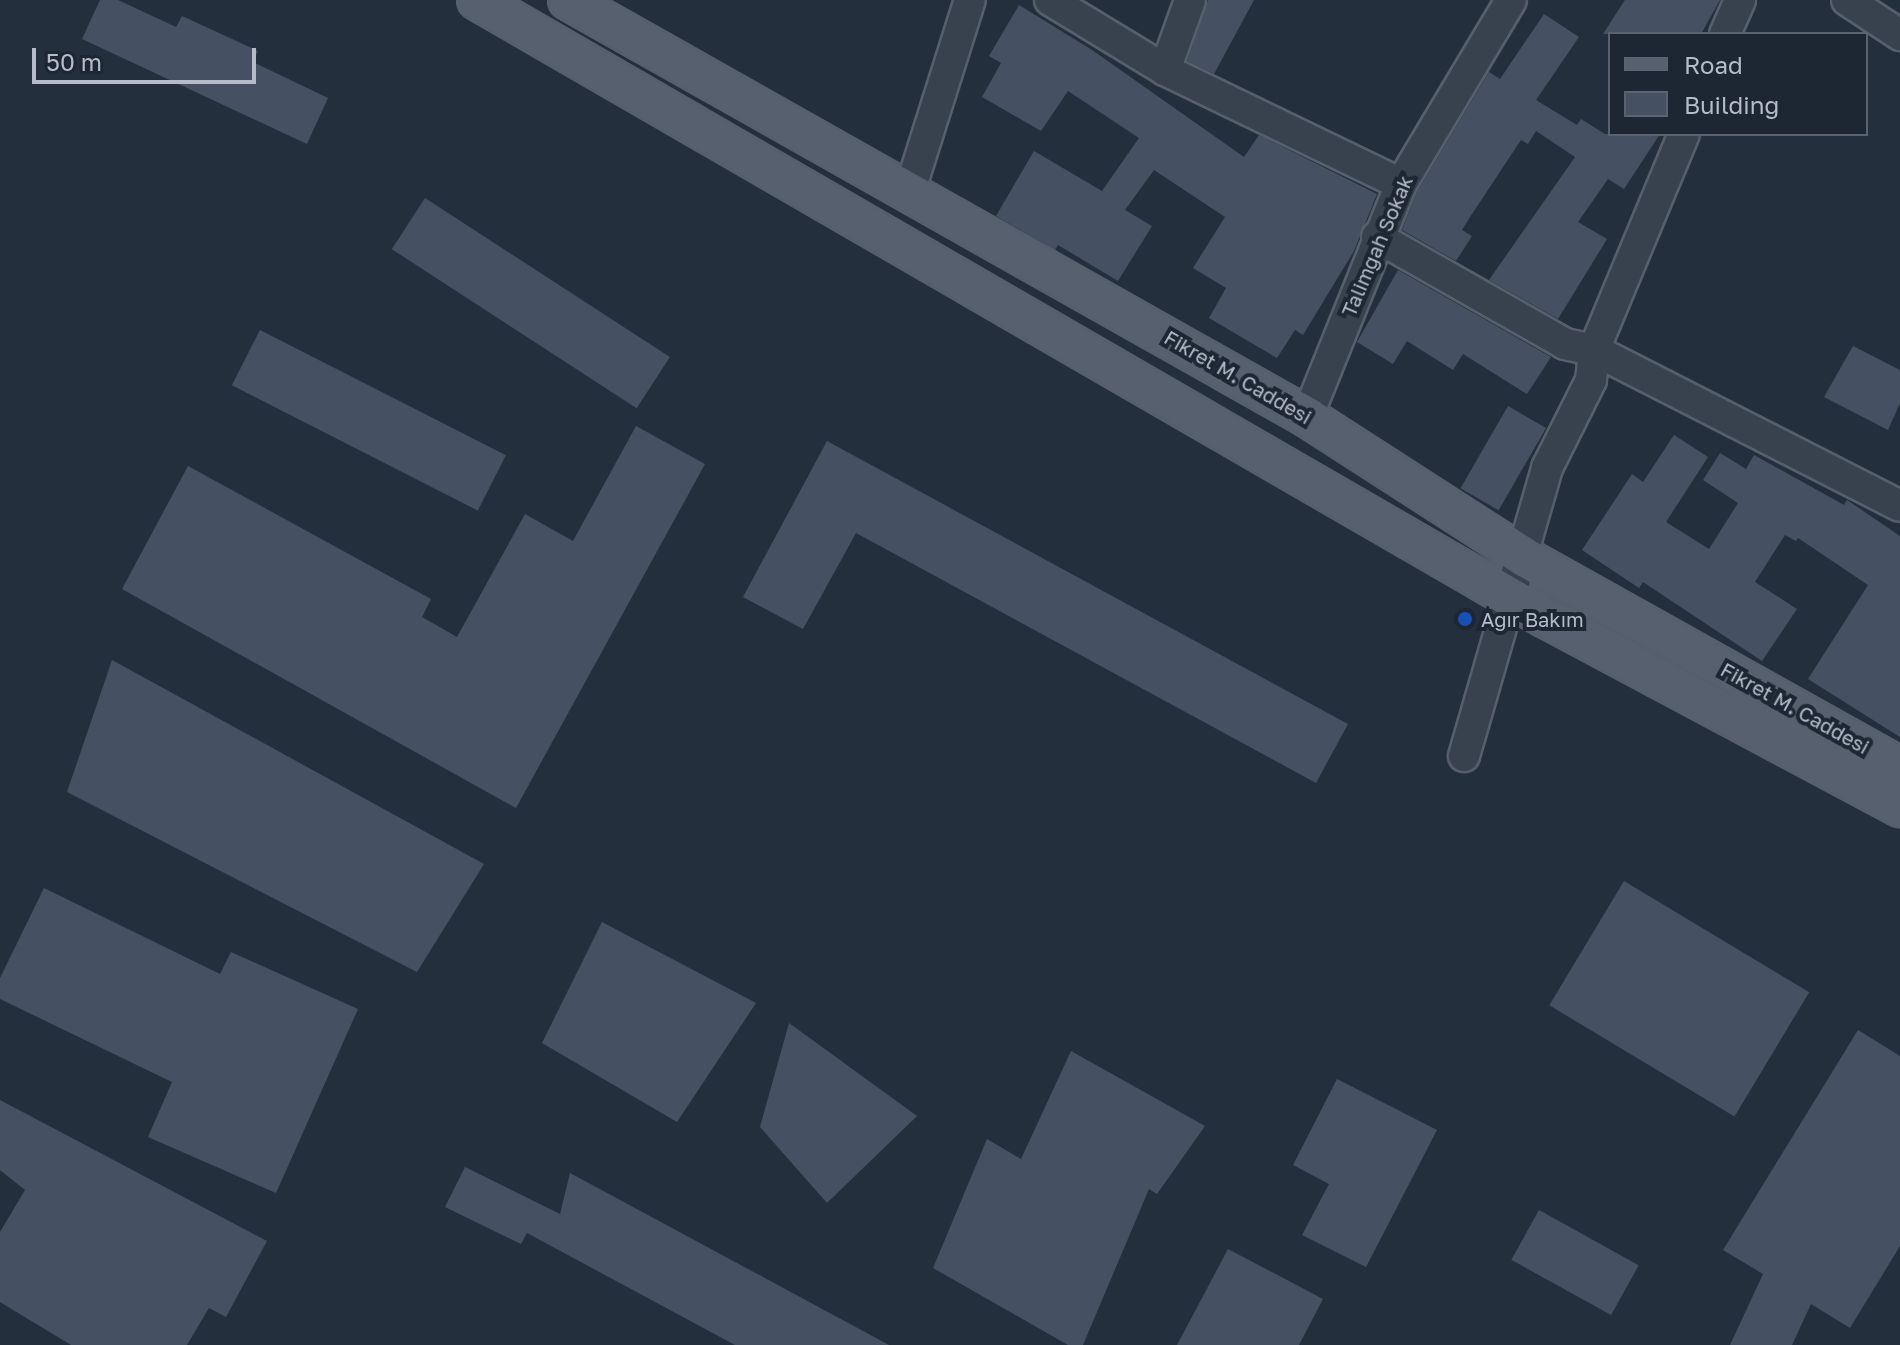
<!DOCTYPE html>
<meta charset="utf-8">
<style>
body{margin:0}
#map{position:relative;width:1900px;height:1345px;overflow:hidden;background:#242f3e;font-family:"Golos Text",sans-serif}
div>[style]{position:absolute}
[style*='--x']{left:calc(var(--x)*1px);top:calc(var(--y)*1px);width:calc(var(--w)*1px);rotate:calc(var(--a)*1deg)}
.building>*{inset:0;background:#455162;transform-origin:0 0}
.roads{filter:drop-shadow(2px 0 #565f6c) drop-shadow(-2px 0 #565f6c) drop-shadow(0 2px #565f6c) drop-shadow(0 -2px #565f6c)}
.minor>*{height:30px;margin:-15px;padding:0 15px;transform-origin:15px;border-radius:15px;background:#38414e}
.major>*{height:38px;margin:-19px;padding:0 19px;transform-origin:19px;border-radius:19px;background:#56606e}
.dots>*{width:22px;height:22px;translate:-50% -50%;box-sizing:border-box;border:4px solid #1d2633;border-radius:50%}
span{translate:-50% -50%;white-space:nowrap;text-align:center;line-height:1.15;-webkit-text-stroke:8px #1d2633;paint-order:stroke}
.street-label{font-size:20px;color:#b4bcc9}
.poi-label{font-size:20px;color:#b4bcc9}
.left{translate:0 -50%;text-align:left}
.legend{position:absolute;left:1608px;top:32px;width:260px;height:104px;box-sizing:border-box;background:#1d2633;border:2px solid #59626f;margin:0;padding:10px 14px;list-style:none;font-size:24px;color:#b4bcc9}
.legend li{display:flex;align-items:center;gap:16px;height:40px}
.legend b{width:40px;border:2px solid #59626f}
.scale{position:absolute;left:32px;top:48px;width:224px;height:36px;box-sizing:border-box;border:4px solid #b4bcc9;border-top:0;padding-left:10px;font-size:24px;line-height:28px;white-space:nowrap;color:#b4bcc9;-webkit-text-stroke:6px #1d2633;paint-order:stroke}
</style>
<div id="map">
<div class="building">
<div style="clip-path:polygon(100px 0,118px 0,176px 27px,182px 16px,258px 51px,253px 62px,328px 98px,307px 144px,82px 39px)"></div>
<div style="clip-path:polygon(1208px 0,1254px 0,1214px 74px,1187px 61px)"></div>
<div style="clip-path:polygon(1625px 0,1720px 0,1701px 34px,1603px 34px)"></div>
<div style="clip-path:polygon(1019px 5px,1092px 50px,1244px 157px,1259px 135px,1377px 194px,1354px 251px,1303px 335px,1295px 330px,1277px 358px,1209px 318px,1226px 288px,1193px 268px,1225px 217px,1154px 170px,1125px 210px,1152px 226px,1118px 281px,1058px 245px,1055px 250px,996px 216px,1034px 151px,1102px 191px,1139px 138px,1068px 91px,1041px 131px,982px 97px,1001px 63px,989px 56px)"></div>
<div style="clip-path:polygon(1544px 14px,1579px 37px,1536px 100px,1577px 125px,1581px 119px,1605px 134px,1660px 134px,1624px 189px,1608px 179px,1578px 222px,1607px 239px,1558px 319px,1489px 280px,1575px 157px,1536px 131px,1528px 144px,1521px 140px,1472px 214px,1462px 230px,1472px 236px,1456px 261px,1402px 230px,1417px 192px,1489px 72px,1500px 79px)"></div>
<div style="left:425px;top:198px;width:292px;height:61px;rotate:33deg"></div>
<div style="clip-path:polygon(1398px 270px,1551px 357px,1527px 394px,1463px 354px,1453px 370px,1407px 341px,1393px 364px,1357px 342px)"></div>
<div style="left:260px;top:330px;width:276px;height:62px;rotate:27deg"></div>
<div style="clip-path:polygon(1853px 346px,1900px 370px,1900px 403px,1888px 430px,1824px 397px)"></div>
<div style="left:1508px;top:406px;width:44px;height:95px;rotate:30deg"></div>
<div style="clip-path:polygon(636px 426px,705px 464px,516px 808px,122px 589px,188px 466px,431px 599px,422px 617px,457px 637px,525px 514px,573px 541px)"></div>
<div style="clip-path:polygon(1674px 435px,1708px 457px,1666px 522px,1709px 549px,1738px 503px,1703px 480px,1720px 453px,1746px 469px,1754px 455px,1844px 505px,1847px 500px,1900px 536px,1900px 737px,1808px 679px,1868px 585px,1798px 538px,1796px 541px,1785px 535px,1755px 582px,1797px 609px,1762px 661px,1643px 582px,1639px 588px,1582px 550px,1632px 474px,1643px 482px)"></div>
<div style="clip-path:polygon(827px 441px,1348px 724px,1316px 783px,856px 533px,803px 629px,743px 597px)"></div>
<div style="clip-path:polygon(112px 660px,484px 864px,417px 972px,67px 792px)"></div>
<div style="left:1624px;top:881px;width:216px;height:145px;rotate:31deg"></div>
<div style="clip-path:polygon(44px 888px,220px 974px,231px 952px,358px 1009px,276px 1193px,148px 1137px,172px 1082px,0 999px,0 978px)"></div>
<div style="clip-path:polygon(602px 922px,756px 1003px,677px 1122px,542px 1043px)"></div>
<div style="clip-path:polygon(789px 1023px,917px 1116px,827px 1203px,760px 1127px)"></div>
<div style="clip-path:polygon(1858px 1030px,1900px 1056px,1900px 1246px,1850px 1328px,1811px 1304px,1792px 1345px,1730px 1345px,1763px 1274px,1723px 1250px)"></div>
<div style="clip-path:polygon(1071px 1051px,1205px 1126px,1157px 1194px,1149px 1189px,1083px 1345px,1068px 1345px,933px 1268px,987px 1139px,1021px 1159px)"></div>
<div style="clip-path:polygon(1337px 1079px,1437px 1130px,1366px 1267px,1302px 1235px,1329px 1184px,1293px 1165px)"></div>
<div style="clip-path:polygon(0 1100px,267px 1241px,226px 1317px,209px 1308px,187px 1345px,71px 1345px,0 1302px,0 1232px,25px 1190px,0 1170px)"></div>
<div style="clip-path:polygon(465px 1167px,560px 1214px,570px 1173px,889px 1345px,735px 1345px,527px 1233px,521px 1244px,445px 1207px)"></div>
<div style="left:1539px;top:1210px;width:114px;height:57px;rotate:29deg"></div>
<div style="clip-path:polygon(1228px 1249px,1323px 1299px,1299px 1345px,1177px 1345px)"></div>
</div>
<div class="roads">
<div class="minor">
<div style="--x:1050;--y:0;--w:135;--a:31.3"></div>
<div style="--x:1165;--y:70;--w:262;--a:25.8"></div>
<div style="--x:1847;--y:0;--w:64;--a:33.4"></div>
<div style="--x:1725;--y:34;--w:37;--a:-66"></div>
<div style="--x:1165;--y:70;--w:74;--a:-70.3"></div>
<div style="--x:909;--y:193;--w:202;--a:-72.5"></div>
<div style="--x:1377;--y:237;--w:216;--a:29.6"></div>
<div style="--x:1565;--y:344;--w:30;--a:12"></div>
<div style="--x:1594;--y:350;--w:343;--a:27"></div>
<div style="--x:1307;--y:417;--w:251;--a:-68"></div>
<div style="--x:1401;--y:184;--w:214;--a:-59.1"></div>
<div style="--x:1464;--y:756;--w:300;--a:-73.9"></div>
<div style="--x:1547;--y:468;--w:98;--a:-63.4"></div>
<div style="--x:1591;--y:380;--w:30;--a:-84"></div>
<div style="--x:1594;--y:350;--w:234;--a:-67.4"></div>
</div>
<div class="major">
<div style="--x:477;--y:0;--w:1233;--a:30.04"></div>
<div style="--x:1544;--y:617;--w:404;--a:28.1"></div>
<div style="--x:568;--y:0;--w:849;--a:29.43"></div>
<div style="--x:1307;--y:417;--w:258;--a:32.8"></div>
<div style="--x:1524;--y:557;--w:431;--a:29.2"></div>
</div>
</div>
<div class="dots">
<div style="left:1465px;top:619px;background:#1a4fb4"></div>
</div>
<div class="street-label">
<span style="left:1377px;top:246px;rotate:-67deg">Talimgah Sokak</span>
<span style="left:1238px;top:377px;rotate:30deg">Fikret M. Caddesi</span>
<span style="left:1795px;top:708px;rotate:29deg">Fikret M. Caddesi</span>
</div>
<div class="poi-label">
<span class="left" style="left:1481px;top:619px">Ağır Bakım</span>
</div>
<ul class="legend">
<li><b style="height:10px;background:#56606e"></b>Road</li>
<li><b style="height:22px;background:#455162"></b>Building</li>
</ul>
<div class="scale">50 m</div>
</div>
